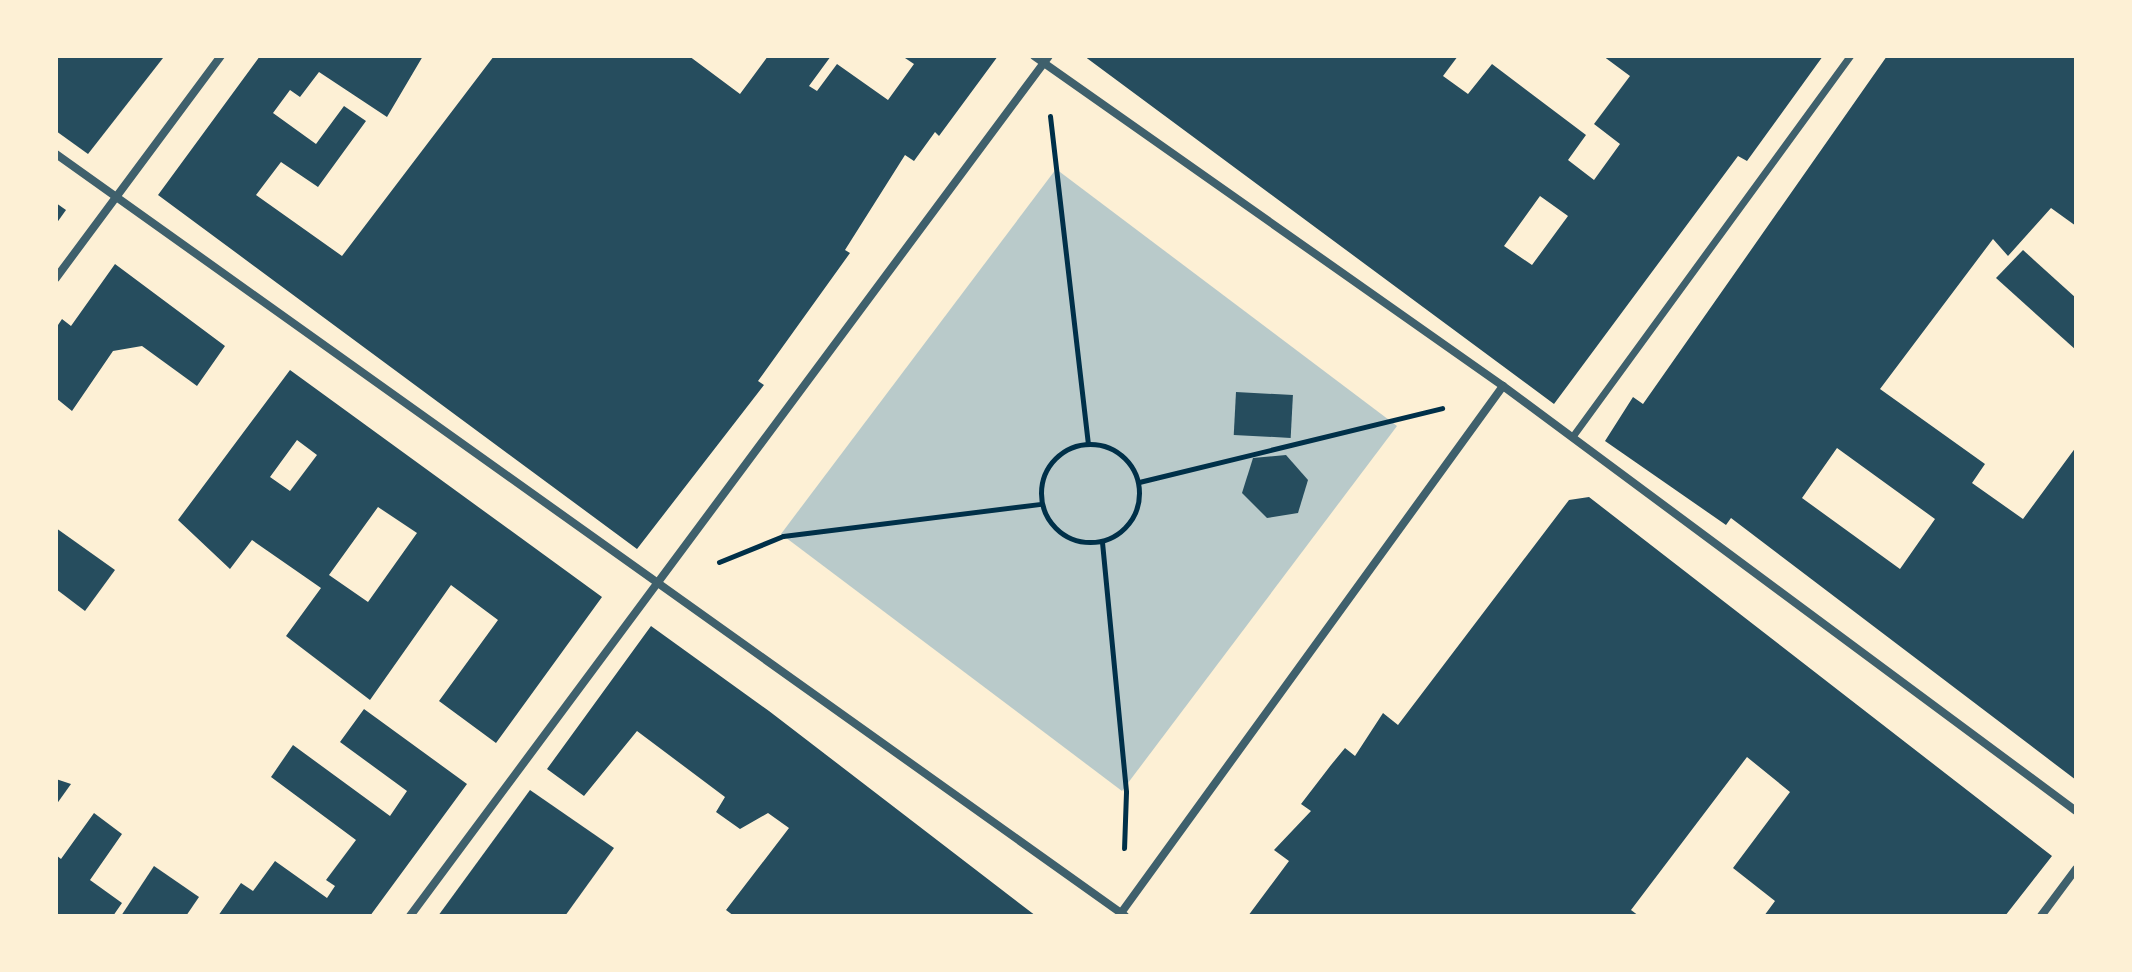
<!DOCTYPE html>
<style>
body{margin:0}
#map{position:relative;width:2132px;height:972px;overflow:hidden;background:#fdf0d5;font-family:"Open Sans",sans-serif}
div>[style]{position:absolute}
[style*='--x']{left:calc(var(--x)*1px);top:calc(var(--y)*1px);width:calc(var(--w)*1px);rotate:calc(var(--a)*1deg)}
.green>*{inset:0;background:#b9caca;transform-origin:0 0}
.building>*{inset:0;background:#264d5e;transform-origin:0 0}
.path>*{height:5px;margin:-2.5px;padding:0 2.5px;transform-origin:2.5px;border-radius:2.5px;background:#003049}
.path>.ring{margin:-2.5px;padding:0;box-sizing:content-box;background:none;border:5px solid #003049;border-radius:50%}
.pedestrian>*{height:7px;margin:-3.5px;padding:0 3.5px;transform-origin:3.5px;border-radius:3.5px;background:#3f606c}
.minor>*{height:8px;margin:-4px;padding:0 4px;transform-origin:4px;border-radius:4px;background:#3f606c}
span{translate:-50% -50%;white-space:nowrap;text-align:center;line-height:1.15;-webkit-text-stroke:8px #fdf0d5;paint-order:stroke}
.frame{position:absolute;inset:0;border:58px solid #fdf0d5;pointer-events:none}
</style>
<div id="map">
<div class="green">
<div style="left:1056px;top:169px;width:427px;height:457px;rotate:37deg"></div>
</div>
<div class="building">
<div style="clip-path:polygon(56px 56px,160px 56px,163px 58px,88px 154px,56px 131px)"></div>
<div style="clip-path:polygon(260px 56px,423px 56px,387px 117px,319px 72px,300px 97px,290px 90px,273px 113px,316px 144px,344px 106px,366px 121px,318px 187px,281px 162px,256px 195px,342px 256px,494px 56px,689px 56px,740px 94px,768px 56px,831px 56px,809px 86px,817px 91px,837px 64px,888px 100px,914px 64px,902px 56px,998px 56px,939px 136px,935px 132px,914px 161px,905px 155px,845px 250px,850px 253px,758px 381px,764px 385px,637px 549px,158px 195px)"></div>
<div style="clip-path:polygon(evenodd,1084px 56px,1458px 56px,1443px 76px,1468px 94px,1492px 64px,1586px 135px,1568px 160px,1594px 180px,1620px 144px,1594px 124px,1630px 76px,1603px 56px,1823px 56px,1747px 161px,1738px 156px,1554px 404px,1084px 56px,1540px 196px,1568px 216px,1532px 265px,1504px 246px,1540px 196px)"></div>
<div style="clip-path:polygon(evenodd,1887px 56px,2076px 56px,2076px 226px,2051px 208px,2008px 256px,1993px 239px,1880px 389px,1985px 464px,1972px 483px,2023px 519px,2076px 447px,2076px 780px,1731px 518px,1726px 525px,1605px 441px,1633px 397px,1643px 404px,1887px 56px,1837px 448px,1935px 519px,1900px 569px,1802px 498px,1837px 448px)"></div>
<div style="clip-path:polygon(56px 203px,66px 210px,56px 224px)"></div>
<div style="clip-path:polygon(2023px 250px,2076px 298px,2076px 350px,1996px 278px)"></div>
<div style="clip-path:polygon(115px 264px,225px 346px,197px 386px,142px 346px,113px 351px,72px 411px,56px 398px,56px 328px,62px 319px,71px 326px)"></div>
<div style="clip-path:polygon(evenodd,290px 370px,602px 597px,496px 743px,439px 701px,498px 620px,451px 585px,370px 700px,286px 636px,321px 588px,252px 540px,230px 569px,178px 520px,290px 370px,297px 440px,317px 455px,290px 491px,270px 477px,297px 440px,290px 370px,378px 507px,417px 533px,368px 602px,329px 575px,378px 507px)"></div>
<div style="left:1236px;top:392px;width:57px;height:43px;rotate:3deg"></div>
<div style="clip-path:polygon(1286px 455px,1308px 480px,1298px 513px,1267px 518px,1242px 493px,1253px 458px)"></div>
<div style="clip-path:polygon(1589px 497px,2052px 856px,2005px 916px,1764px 916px,1775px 901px,1733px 868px,1790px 792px,1747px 757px,1631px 910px,1639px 916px,1248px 916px,1289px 861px,1274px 850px,1311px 811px,1301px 804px,1331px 765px,1345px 748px,1355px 756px,1383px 713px,1398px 725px,1569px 500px)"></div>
<div style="clip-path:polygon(56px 528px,115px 570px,85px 611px,56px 589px)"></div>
<div style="clip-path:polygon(651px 626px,769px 711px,1036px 916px,734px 916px,726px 910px,789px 828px,768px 813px,740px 829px,716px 812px,725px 797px,637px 731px,584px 796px,547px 769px)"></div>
<div style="clip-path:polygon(364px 709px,467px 784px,370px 916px,218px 916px,241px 883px,253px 891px,275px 861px,327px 898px,335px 886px,326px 880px,356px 840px,271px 777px,293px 745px,390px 816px,407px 791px,340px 742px)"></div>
<div style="clip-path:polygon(56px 779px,71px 784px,56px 805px)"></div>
<div style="clip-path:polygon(530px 790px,614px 848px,565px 916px,438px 916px)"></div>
<div style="clip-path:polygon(94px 813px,122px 834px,90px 880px,122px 903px,113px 916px,56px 916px,56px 855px,61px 859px)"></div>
<div style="clip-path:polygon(154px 866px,199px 897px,186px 916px,121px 916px)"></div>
</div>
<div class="path">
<div style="--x:1050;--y:116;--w:330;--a:83.4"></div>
<div class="ring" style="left:1041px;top:444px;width:93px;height:93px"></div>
<div style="--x:1139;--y:482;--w:312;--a:-13.7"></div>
<div style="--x:1102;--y:542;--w:251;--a:84.5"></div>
<div style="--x:1126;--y:792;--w:56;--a:92"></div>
<div style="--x:719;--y:562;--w:69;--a:-22.1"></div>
<div style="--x:783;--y:536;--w:260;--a:-7.1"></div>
</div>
<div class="pedestrian">
<div style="--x:1572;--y:437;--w:472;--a:-53.9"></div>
</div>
<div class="minor">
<div style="--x:1034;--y:56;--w:573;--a:35.13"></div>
<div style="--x:1503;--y:386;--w:713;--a:36.56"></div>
<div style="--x:56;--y:154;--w:1313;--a:35.48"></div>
<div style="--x:56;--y:278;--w:277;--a:-53.4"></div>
<div style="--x:1121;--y:913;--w:651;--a:-54.06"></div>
<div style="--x:410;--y:916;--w:1071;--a:-53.39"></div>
<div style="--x:2041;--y:916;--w:59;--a:-53.3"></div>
</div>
<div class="frame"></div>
</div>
